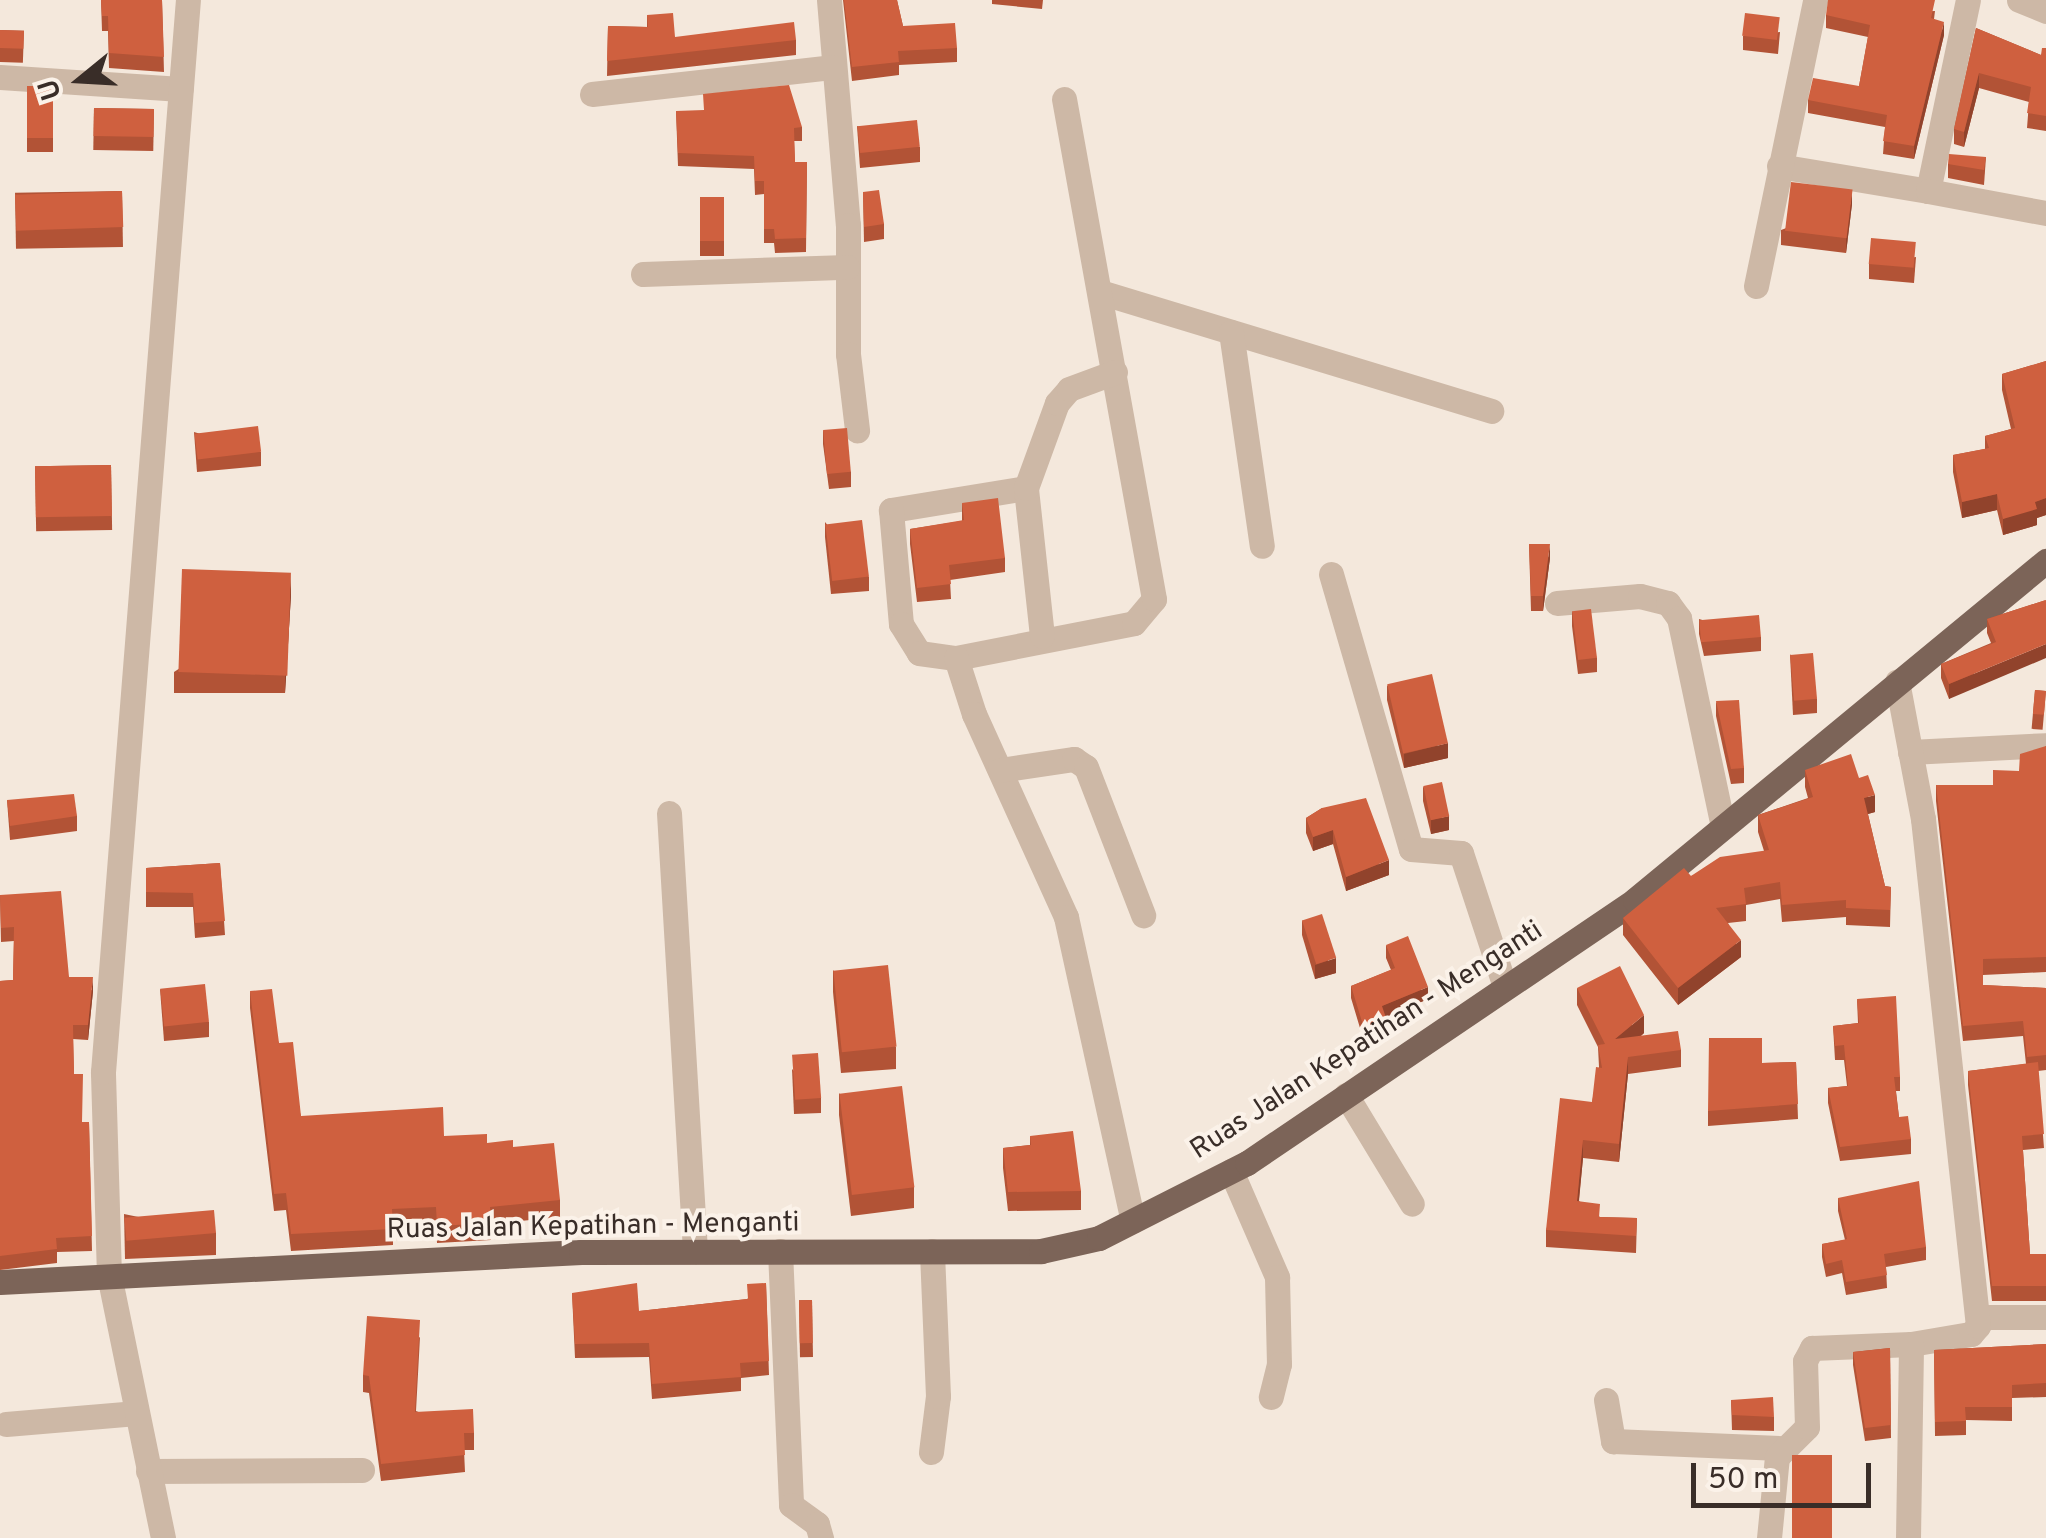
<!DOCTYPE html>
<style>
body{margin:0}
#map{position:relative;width:2046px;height:1538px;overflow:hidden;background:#f4e8dc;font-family:Overpass,sans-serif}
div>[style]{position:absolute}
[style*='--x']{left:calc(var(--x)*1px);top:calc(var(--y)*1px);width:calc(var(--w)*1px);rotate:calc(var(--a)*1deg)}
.minor>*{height:25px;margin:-12.5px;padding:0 12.5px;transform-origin:12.5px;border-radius:12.5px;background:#cdb8a6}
.major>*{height:25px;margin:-12.5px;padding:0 12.5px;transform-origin:12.5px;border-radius:12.5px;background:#7c6458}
.wall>*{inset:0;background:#b25336;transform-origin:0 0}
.shaded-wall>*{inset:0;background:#91432c}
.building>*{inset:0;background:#cf603f;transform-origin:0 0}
span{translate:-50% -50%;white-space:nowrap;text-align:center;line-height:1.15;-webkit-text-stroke:8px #fbf2e9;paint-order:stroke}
.street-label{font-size:28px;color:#392d28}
.north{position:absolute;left:30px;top:30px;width:100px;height:100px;-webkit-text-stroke:8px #fbf2e9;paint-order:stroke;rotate:252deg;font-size:28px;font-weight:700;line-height:40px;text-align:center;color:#392d28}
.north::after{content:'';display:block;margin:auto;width:35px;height:45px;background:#392d28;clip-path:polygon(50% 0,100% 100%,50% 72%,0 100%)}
.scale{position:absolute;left:1691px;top:1463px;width:180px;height:45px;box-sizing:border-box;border:5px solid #392d28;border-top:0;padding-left:12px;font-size:30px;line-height:35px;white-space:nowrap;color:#392d28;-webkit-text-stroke:8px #fbf2e9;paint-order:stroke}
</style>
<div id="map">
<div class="minor">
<div style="--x:829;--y:0;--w:226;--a:85.2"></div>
<div style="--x:848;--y:225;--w:129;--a:90"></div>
<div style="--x:848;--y:354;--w:77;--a:83.2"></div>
<div style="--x:2019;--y:0;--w:29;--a:22"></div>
<div style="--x:0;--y:77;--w:181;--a:3.8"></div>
<div style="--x:592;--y:94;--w:243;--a:-6.4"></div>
<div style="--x:1779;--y:166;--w:151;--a:9.5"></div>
<div style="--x:1928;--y:191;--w:195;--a:-78.2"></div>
<div style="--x:1928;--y:191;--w:120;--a:10.6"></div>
<div style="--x:643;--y:274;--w:204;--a:-2"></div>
<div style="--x:1756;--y:286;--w:292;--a:-78.3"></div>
<div style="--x:1100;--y:292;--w:409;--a:16.9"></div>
<div style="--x:1231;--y:332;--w:216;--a:81.8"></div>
<div style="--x:1026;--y:488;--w:137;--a:170.7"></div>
<div style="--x:891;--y:510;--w:114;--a:85"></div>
<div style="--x:901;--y:624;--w:34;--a:58"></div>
<div style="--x:919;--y:653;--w:37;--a:8"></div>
<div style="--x:956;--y:658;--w:181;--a:-11.1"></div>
<div style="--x:1134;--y:623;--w:31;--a:-50"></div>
<div style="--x:1154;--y:599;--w:508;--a:-100.2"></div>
<div style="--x:1331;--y:574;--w:286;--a:73.8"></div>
<div style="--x:1411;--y:849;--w:50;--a:4.6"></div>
<div style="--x:1461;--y:853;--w:141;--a:71.8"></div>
<div style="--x:1557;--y:603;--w:83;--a:-4.8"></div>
<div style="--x:1640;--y:596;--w:29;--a:14"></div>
<div style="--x:1668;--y:603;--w:19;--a:54"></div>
<div style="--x:1679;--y:618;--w:213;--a:78.1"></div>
<div style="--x:1042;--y:636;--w:149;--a:-96.2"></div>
<div style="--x:1026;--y:488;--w:90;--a:-70"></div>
<div style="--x:1057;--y:403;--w:18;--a:-49"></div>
<div style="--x:1069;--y:389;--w:49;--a:-20.3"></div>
<div style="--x:956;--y:658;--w:59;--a:72.2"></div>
<div style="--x:974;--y:714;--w:223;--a:65.6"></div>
<div style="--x:1066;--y:917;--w:311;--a:77.6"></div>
<div style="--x:1910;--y:752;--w:136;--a:-2.9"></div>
<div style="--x:1000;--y:770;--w:75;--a:-8.5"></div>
<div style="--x:1074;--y:759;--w:14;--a:34"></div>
<div style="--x:1086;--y:767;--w:159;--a:68.9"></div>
<div style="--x:669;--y:813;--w:439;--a:86.6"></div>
<div style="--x:1346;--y:1095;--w:127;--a:58.8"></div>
<div style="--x:1231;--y:1171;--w:116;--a:66.5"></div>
<div style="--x:1277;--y:1277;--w:87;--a:88.7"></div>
<div style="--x:1279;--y:1364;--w:34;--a:104"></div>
<div style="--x:780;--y:1251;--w:254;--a:87.5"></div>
<div style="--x:791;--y:1505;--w:32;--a:36"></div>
<div style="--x:817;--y:1524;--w:15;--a:74"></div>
<div style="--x:1978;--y:1317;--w:68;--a:0"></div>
<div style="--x:1606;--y:1400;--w:42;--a:80.3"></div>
<div style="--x:1613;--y:1441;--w:170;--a:2.4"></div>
<div style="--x:6;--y:1424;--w:131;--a:-4.8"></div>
<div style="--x:931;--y:1452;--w:56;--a:-82.9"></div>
<div style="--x:938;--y:1396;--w:145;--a:-92.4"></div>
<div style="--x:148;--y:1471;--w:214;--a:-0.3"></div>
<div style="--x:163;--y:1538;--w:268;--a:-101.6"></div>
<div style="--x:109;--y:1276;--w:204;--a:-91.7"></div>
<div style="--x:103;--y:1072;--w:1075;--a:-85.47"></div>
<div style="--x:1769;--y:1538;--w:81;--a:-84.4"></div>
<div style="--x:1777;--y:1457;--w:42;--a:-45"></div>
<div style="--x:1807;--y:1427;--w:66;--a:-91.7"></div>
<div style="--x:1805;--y:1361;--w:15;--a:-62"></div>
<div style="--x:1812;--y:1348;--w:99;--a:-2.3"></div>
<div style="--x:1911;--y:1344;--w:61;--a:-9.5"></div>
<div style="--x:1971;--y:1334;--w:11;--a:-49"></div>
<div style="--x:1978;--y:1326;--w:510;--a:-96.19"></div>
<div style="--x:1923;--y:819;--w:140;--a:-100.7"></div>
<div style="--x:1908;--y:1538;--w:194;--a:-89.1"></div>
</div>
<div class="major">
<div style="--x:0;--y:1282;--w:582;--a:-2.96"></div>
<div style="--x:581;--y:1252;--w:460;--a:-0.1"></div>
<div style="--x:1041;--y:1251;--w:59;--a:-12.6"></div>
<div style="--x:1099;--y:1238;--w:166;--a:-26.9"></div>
<div style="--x:1247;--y:1163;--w:469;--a:-34.1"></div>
<div style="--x:1635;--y:900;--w:533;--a:-39.52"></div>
</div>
<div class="wall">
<div style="clip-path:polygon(101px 0,162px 0,164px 72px,109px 68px,108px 31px,102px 31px)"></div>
<div style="clip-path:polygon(843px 0,897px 0,903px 26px,957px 48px,957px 62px,899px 65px,899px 75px,852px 81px)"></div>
<div style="clip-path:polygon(992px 0,1043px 0,1042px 9px,992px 4px)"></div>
<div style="clip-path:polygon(1935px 11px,1934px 19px,1944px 35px,1914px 159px,1883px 154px,1885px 127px,1808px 113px,1808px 100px,1859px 86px,1868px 37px,1826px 28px,1826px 15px)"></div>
<div style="clip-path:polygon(647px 15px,675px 37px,796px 40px,796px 55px,607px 76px,608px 26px,647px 27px)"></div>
<div style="clip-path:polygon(1976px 28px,2041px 55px,2046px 48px,2046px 131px,2027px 128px,2029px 102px,1979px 88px,1964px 147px,1954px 144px,1954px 129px)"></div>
<div style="left:0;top:30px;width:24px;height:32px;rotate:2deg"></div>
<div style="clip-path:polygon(1780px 32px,1778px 54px,1743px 50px,1743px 36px)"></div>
<div style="left:27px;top:86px;width:26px;height:66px"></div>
<div style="left:94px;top:108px;width:60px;height:42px;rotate:1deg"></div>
<div style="clip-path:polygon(676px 111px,802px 127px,802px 141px,794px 141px,795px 162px,807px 162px,806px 252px,775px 253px,774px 243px,764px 243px,764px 194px,755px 195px,754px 169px,678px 166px)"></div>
<div style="clip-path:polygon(857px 126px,920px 147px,920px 162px,860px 168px)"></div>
<div style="clip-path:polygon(1986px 157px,1984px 185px,1948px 178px,1948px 164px)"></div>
<div style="left:122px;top:191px;width:56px;height:107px;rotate:89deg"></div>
<div style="clip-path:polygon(863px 192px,884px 224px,884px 239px,864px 242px)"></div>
<div style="left:700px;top:197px;width:24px;height:59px"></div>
<div style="clip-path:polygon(1852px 204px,1846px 253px,1781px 245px,1781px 230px)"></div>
<div style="clip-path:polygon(1916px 257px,1914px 283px,1869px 279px,1869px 264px)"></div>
<div style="clip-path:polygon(2046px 361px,2046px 515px,2037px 518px,2037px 525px,2003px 535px,1997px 510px,1962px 518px,1953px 472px,1953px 455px,1985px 449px,1985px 436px,2011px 429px,2002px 390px,2002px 374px)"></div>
<div style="clip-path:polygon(823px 430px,851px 472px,851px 487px,829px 489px,823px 444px)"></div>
<div style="clip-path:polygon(194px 432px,261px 452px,261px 466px,197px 472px)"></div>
<div style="left:111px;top:465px;width:65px;height:76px;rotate:89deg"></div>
<div style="clip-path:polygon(962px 503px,1005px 558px,1005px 572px,950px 580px,951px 599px,917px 602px,910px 544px,910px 529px,962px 521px)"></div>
<div style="clip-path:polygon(825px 522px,869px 577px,869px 591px,831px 594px,825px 537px)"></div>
<div style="clip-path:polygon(1529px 544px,1550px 558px,1543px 611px,1531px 611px)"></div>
<div style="clip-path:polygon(291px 595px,285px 693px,174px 693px,174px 672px)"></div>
<div style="clip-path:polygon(2046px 600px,1949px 699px,1941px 678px,1941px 664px,1991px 643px,1987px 633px,1987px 619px)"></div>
<div style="clip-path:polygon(1572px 611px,1597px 658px,1597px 672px,1578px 674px,1572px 626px)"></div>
<div style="clip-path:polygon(1699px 619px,1761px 637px,1761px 651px,1704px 656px,1699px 634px)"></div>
<div style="clip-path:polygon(1790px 654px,1817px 699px,1817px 713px,1793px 715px)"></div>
<div style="clip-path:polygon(1387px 685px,1448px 758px,1404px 768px,1387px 700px)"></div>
<div style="left:2035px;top:690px;width:11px;height:39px;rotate:5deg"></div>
<div style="clip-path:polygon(1716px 701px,1744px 768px,1744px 783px,1731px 784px,1716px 716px)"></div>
<div style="clip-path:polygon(2046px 746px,2046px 972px,1983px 975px,1983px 985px,2046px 988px,2046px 1070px,2038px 1071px,2044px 1148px,2023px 1150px,2030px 1254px,2046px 1254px,2046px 1301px,1992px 1301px,1968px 1085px,1968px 1071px,2026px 1064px,2023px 1036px,1963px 1041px,1936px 801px,1936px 785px,1993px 785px,2019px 771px)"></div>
<div style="clip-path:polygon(1805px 770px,1859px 778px,1875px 812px,1868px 814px,1885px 886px,1891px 887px,1890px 927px,1846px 925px,1846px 917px,1782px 922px,1780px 899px,1746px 905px,1746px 921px,1728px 923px,1741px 957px,1678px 1005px,1623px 935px,1623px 918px,1691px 876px,1764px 851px,1758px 832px,1758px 815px,1808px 798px,1805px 787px)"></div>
<div style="clip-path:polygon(1423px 786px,1449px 830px,1431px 834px,1423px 801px)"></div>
<div style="clip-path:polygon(7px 800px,77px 816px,77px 831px,10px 840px)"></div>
<div style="clip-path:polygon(1322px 808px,1389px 875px,1346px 891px,1333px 844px,1313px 851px,1306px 833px,1306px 818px)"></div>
<div style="clip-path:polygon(220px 863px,225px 935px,195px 938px,193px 907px,146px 907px,146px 868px)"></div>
<div style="clip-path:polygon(0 895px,69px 977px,93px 991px,88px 1040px,73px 1039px,74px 1074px,82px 1122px,89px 1122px,92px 1251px,57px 1252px,57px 1263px,0 1270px,0 981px,13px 980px,14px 941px,1px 942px)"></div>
<div style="clip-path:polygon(1302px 920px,1336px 973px,1315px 979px,1302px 935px)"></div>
<div style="clip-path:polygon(1386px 945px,1428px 999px,1385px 1017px,1386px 1031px,1363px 1038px,1351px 998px,1351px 986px,1391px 970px,1386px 958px)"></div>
<div style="clip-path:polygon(833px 970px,896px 1047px,896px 1069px,841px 1073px,833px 992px)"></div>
<div style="clip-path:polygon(1577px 988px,1644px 1033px,1641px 1036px,1681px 1050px,1681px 1067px,1628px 1074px,1619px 1162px,1583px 1158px,1579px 1201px,1600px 1217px,1637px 1218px,1636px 1253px,1546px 1247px,1546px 1230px,1592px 1102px,1599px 1067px,1598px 1047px,1577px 1005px)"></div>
<div style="clip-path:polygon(160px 989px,209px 1022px,209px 1037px,164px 1041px)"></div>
<div style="clip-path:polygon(250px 991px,279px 1043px,301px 1116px,513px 1147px,560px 1200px,560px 1217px,491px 1224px,491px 1240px,437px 1243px,436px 1224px,393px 1226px,393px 1245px,291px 1251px,286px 1210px,274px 1211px,250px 1008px)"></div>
<div style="clip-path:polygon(1857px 999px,1900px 1077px,1900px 1091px,1896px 1091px,1899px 1117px,1911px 1139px,1911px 1154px,1840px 1161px,1828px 1103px,1828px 1088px,1847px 1086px,1844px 1060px,1835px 1060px,1833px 1026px,1858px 1023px)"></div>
<div style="clip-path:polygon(1796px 1062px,1798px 1119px,1708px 1126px,1708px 1111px,1762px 1063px)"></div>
<div style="clip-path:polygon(792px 1069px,821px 1098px,821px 1113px,794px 1114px)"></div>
<div style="clip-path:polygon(839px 1093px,914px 1187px,914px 1208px,851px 1216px,839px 1115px)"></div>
<div style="clip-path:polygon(1030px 1136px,1081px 1191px,1081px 1210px,1008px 1211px,1003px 1168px,1003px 1148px,1030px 1145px)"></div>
<div style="clip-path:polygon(1838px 1198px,1926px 1247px,1926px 1260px,1886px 1267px,1887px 1288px,1846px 1295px,1842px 1273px,1826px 1277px,1822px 1257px,1822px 1244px,1845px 1240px,1838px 1211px)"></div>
<div style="clip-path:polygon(124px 1214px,216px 1233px,216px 1255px,125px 1259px)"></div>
<div style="clip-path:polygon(766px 1283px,769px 1375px,741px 1378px,741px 1391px,652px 1399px,649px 1357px,575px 1358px,572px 1293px,639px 1311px,747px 1299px)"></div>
<div style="left:812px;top:1300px;width:57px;height:13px;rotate:89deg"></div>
<div style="clip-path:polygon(420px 1337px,416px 1411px,474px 1433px,474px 1450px,464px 1450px,465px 1472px,381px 1481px,369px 1393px,363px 1392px,363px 1375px)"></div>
<div style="clip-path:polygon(2046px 1344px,2046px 1397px,2012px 1398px,2012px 1421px,1966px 1420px,1966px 1435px,1935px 1436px,1934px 1350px)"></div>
<div style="clip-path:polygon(1890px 1348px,1891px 1438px,1865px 1441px,1853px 1365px,1853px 1352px)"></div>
<div style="clip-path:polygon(1731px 1400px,1774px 1417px,1774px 1431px,1732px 1430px)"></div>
</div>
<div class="shaded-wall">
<div style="clip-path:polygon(1944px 22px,1944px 35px,1914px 159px,1914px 146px)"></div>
<div style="clip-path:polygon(1979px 73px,1979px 88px,1964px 147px,1964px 132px)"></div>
<div style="clip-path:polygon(1852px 190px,1852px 204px,1846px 253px,1846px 238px)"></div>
<div style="clip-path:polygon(1997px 494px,1997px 510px,1962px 518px,1962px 502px)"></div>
<div style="clip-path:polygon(2046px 498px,2046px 515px,2037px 518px,2037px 525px,2003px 535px,2003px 519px,2035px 502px)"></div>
<div style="clip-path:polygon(1550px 544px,1550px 558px,1543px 611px,1543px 596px)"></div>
<div style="clip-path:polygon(291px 573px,291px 595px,285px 693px,285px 672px)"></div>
<div style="clip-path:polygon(2046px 644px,2046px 658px,1949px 699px,1949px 684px)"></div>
<div style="clip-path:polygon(1448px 743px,1448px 758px,1404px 768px,1404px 754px)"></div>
<div style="clip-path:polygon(1875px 795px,1875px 812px,1864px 815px,1864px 798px)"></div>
<div style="clip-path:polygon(1449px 816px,1449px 830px,1431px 834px,1431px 820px)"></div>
<div style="clip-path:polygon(1333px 830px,1333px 844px,1313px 851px,1313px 837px)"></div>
<div style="clip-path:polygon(1389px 860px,1389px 875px,1346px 891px,1346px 877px)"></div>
<div style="clip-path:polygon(1741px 940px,1741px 957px,1678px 1005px,1678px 988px)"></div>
<div style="clip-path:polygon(1336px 958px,1336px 973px,1315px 979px,1315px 965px)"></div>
<div style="clip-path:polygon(93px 977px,93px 991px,88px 1040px,88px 1025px)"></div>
<div style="clip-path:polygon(1428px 987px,1428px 999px,1382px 1019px,1382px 1006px)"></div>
<div style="clip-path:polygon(1644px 1015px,1644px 1033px,1615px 1056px,1615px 1039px)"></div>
<div style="clip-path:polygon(1386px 1018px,1386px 1031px,1363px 1038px,1363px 1025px)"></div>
<div style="clip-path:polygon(1628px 1057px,1628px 1074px,1619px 1162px,1619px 1144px)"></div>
<div style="clip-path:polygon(1583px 1140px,1583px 1158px,1577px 1218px,1577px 1201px)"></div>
<div style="clip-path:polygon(1832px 1455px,1832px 1469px,1823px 1538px,1821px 1538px)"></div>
</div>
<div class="building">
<div style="clip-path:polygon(101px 0,162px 0,164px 57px,109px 53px,108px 16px,102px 16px)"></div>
<div style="clip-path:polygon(844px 0,897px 0,903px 26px,955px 23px,957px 48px,898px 51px,899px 62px,852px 67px)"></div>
<div style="clip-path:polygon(1828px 0,1935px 0,1931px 18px,1944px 22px,1914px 146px,1883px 141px,1887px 115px,1808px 100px,1813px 78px,1859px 86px,1870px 25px,1826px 15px)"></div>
<div style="clip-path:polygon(673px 13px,675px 37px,794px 22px,796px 40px,607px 61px,608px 26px,648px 27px,647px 15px)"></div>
<div style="left:1745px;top:13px;width:35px;height:23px;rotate:7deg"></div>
<div style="clip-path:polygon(1976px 28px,2041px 55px,2042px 48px,2046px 48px,2046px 116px,2027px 113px,2031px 87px,1979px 73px,1964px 132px,1954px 129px)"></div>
<div style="left:0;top:30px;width:24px;height:18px;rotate:2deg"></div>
<div style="clip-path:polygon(789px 85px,802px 127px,794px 128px,795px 162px,807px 162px,806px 238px,775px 239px,774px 229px,764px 229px,764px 181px,755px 181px,754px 156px,678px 153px,676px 111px,704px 110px,703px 94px)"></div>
<div style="left:27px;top:86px;width:26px;height:52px"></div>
<div style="left:94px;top:108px;width:60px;height:28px;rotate:1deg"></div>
<div style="left:917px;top:120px;width:27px;height:60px;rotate:84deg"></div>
<div style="clip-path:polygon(1949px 154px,1986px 157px,1984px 170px,1948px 164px)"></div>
<div style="left:1791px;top:182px;width:62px;height:49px;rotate:7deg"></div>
<div style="clip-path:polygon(879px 190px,884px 224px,864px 227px,863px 192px)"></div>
<div style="left:122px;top:191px;width:36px;height:107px;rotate:88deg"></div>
<div style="left:700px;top:197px;width:24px;height:44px"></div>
<div style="left:1871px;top:238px;width:45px;height:26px;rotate:5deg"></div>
<div style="clip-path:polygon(2046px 361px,2046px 498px,2035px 502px,2037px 509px,2003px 519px,1997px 494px,1962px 502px,1953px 455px,1989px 448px,1985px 436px,2015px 428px,2002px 374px)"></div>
<div style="left:258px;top:426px;width:26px;height:64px;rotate:83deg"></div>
<div style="left:847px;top:428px;width:44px;height:24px;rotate:85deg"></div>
<div style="left:111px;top:465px;width:51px;height:76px;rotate:89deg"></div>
<div style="clip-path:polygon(998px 498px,1005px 558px,949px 565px,951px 584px,917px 588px,910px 529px,964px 520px,962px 503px)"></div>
<div style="left:862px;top:520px;width:57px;height:37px;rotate:83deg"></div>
<div style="clip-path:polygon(1529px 544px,1550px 544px,1543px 596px,1531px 596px)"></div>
<div style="left:182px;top:569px;width:109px;height:103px;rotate:2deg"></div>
<div style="clip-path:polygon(2046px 600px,2046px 644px,1949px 684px,1941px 664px,1996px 642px,1987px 619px)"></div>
<div style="left:1591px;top:609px;width:49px;height:19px;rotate:83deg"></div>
<div style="left:1759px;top:615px;width:22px;height:60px;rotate:85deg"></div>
<div style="left:1813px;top:653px;width:46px;height:23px;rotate:85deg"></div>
<div style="left:1432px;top:674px;width:71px;height:46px;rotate:77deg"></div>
<div style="left:2035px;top:690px;width:11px;height:24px;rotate:5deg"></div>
<div style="clip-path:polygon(1739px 700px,1744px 768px,1731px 769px,1716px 701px)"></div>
<div style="clip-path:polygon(2046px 746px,2046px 957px,1983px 959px,1983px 985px,2046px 988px,2046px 1055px,2027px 1057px,2023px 1021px,1963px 1026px,1936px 785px,1993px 785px,1993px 770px,2019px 771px,2020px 754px)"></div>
<div style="clip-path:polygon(1851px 754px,1859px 778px,1868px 775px,1875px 795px,1864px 798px,1885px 886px,1891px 887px,1890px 910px,1846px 908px,1846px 900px,1782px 905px,1780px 882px,1744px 888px,1746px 904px,1716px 908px,1741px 940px,1678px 988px,1623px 918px,1684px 868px,1691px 876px,1720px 857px,1769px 850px,1758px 815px,1813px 797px,1805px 770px)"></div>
<div style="left:1442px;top:782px;width:35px;height:19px;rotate:78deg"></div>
<div style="clip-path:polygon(74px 794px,77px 816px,10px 826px,7px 800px)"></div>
<div style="clip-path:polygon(1366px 798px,1389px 860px,1346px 877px,1333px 830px,1313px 837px,1306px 818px,1322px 808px)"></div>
<div style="clip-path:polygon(220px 863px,225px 921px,195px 923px,193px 893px,146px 892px,146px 868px)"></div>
<div style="clip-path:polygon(61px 891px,69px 977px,93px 977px,88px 1025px,73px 1025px,74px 1074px,83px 1074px,82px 1122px,89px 1122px,92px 1236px,56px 1238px,57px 1249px,0 1256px,0 981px,13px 980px,14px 927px,1px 928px,0 895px)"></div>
<div style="left:1322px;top:914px;width:46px;height:21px;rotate:72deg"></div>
<div style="clip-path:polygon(1408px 936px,1428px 987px,1382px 1006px,1386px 1018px,1363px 1025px,1351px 986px,1395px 968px,1386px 945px)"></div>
<div style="left:888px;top:965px;width:82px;height:55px;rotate:84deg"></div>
<div style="clip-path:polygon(1620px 966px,1644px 1015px,1615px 1039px,1678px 1031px,1681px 1050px,1628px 1057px,1619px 1144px,1583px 1140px,1577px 1201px,1600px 1204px,1599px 1217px,1637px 1218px,1636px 1236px,1546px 1230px,1560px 1098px,1592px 1102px,1596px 1067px,1602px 1068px,1598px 1045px,1605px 1044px,1577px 988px)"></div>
<div style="left:205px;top:984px;width:38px;height:45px;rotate:84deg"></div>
<div style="clip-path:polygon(272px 989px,279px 1043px,293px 1042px,301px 1116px,443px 1107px,444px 1136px,487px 1134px,487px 1143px,513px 1140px,513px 1147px,554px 1143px,560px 1200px,490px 1207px,491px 1223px,437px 1226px,436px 1207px,392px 1209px,393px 1229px,291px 1234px,286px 1193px,274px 1194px,250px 991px)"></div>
<div style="clip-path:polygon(1896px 996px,1900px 1077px,1894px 1077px,1899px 1117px,1908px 1116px,1911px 1139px,1840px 1147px,1828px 1088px,1848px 1086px,1844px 1045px,1835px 1046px,1833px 1026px,1859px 1023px,1857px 999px)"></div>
<div style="clip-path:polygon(1709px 1038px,1762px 1038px,1762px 1063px,1796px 1062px,1798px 1104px,1708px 1111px)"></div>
<div style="left:818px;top:1053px;width:45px;height:26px;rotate:86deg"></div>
<div style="clip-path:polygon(2038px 1062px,2044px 1134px,2022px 1136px,2030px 1254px,2046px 1254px,2046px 1286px,1992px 1286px,1968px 1071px)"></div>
<div style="left:902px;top:1086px;width:102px;height:63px;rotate:83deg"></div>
<div style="clip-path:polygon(1073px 1131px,1081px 1191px,1008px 1192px,1003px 1148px,1031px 1145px,1030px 1136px)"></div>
<div style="clip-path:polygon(1919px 1181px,1926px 1247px,1884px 1254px,1887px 1275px,1846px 1282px,1842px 1260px,1826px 1264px,1822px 1244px,1847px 1239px,1838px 1198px)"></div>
<div style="left:214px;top:1210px;width:23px;height:90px;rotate:85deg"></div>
<div style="clip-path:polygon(637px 1283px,639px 1311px,748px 1299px,747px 1284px,766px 1283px,769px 1361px,740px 1363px,741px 1377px,652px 1384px,649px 1343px,575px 1344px,572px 1293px)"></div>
<div style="left:812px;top:1300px;width:43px;height:13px;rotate:89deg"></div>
<div style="clip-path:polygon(367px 1316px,420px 1320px,415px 1412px,473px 1409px,474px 1433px,464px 1433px,465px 1455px,381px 1464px,369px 1376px,363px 1375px)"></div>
<div style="clip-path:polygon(2046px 1344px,2046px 1383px,2012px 1385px,2012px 1407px,1965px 1407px,1966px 1421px,1935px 1422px,1934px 1350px)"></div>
<div style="clip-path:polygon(1890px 1348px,1891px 1425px,1865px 1428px,1853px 1352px)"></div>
<div style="clip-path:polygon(1773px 1397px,1774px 1417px,1732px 1415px,1731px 1400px)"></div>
<div style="left:1792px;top:1455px;width:40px;height:84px"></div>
</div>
<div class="street-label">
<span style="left:1367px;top:1041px;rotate:-33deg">Ruas Jalan Kepatihan - Menganti</span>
<span style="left:593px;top:1227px;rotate:-1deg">Ruas Jalan Kepatihan - Menganti</span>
</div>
<div class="north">U</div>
<div class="scale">50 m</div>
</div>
